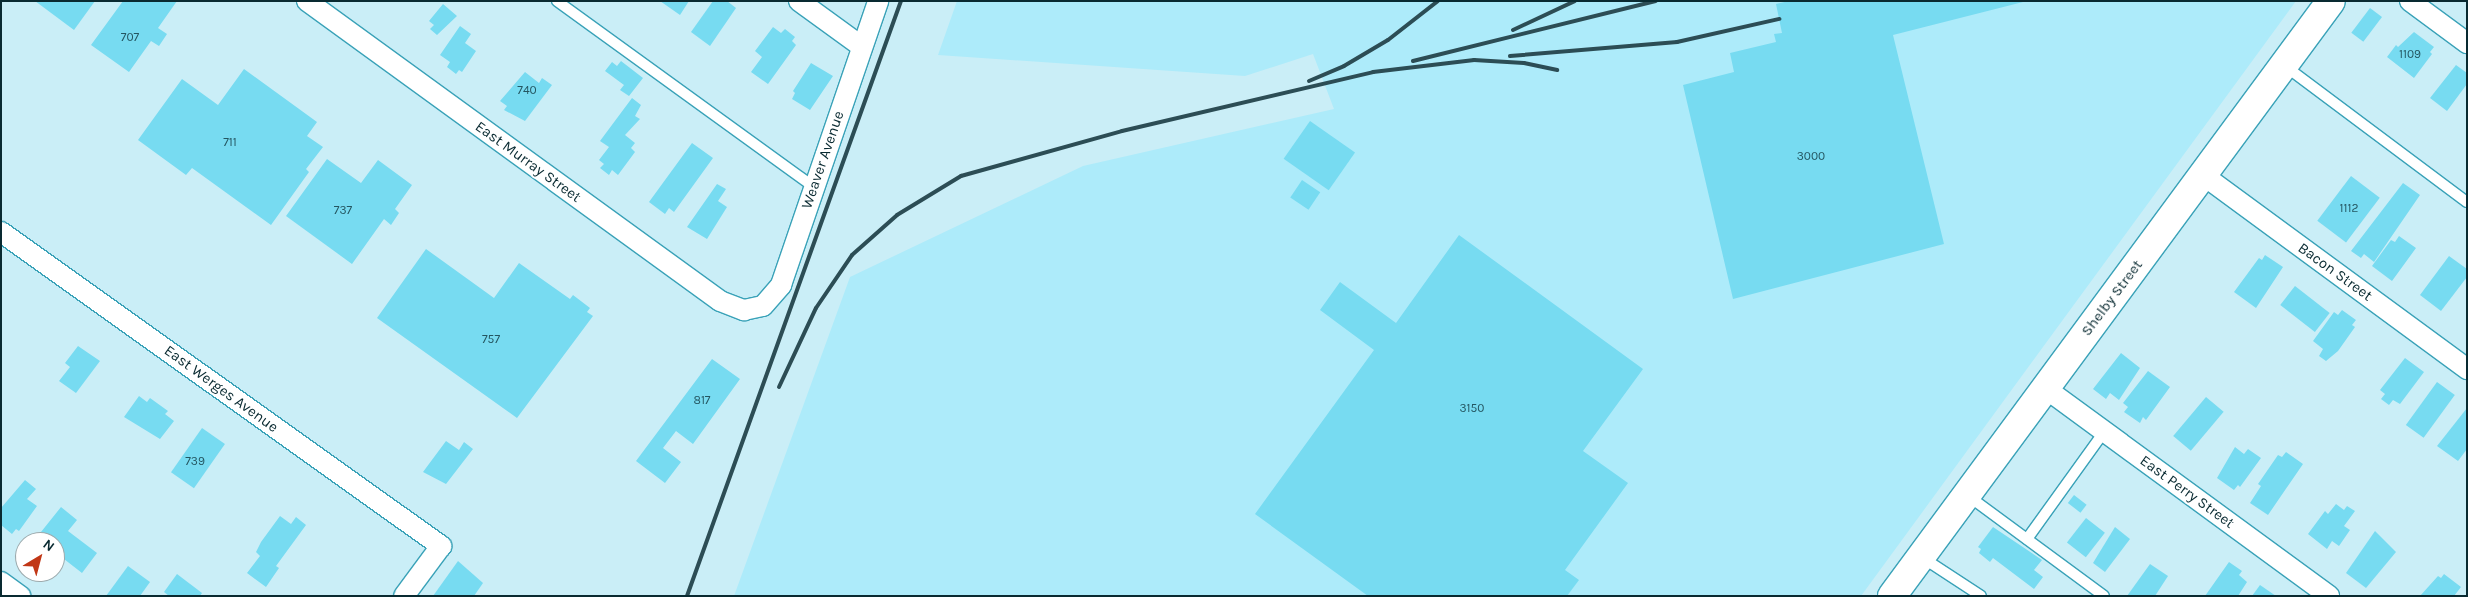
<!DOCTYPE html>
<style>
body{margin:0}
#map{position:relative;width:2468px;height:597px;overflow:hidden;background:#caeef7;font-family:Karla,sans-serif}
div>[style]{position:absolute}
[style*='--x']{left:calc(var(--x)*1px);top:calc(var(--y)*1px);width:calc(var(--w)*1px);rotate:calc(var(--a)*1deg)}
.built>*{inset:0;background:#adebfa}
.building>*{inset:0;background:#77dbf1;transform-origin:0 0}
.roads{filter:drop-shadow(1px 0 #3aa2b8) drop-shadow(-1px 0 #3aa2b8) drop-shadow(0 1px #3aa2b8) drop-shadow(0 -1px #3aa2b8)}
.lane>*{height:10px;margin:-5px;padding:0 5px;transform-origin:5px;border-radius:5px;background:#fff}
.street>*{height:20px;margin:-10px;padding:0 10px;transform-origin:10px;border-radius:10px;background:#fff}
.secondary>*{height:28px;margin:-14px;padding:0 14px;transform-origin:14px;border-radius:14px;background:#fff}
.rail>*{height:4px;margin:-2px;padding:0 2px;transform-origin:2px;border-radius:2px;background:#2c4d55}
span{translate:-50% -50%;white-space:nowrap;text-align:center;line-height:1.15;-webkit-text-stroke:4px #fff;paint-order:stroke}
.number-label{font-size:12px;color:#245661}
.number-label span{-webkit-text-stroke-width:0}
.street-label{font-size:15px;color:#092a31}
.frame{position:absolute;inset:0;border:2px solid #092a31;pointer-events:none}
.north{position:absolute;left:15px;top:532px;width:50px;height:50px;box-sizing:border-box;background:#fff;border:1px solid #9daaad;border-radius:50%;rotate:37deg;font-size:14px;font-weight:700;line-height:20px;text-align:center;color:#092a31}
.north::after{content:'';display:block;margin:auto;width:18px;height:22px;background:#c13716;clip-path:polygon(50% 0,100% 100%,50% 72%,0 100%)}
</style>
<div id="map">
<div class="built">
<div style="clip-path:polygon(957px 1px,2296px 1px,1861px 596px,734px 596px,850px 277px,1083px 166px,1334px 109px,1313px 54px,1245px 76px,938px 55px)"></div>
</div>
<div class="building">
<div style="clip-path:polygon(35px 1px,95px 1px,74px 30px)"></div>
<div style="clip-path:polygon(123px 1px,177px 1px,158px 28px,167px 34px,159px 46px,151px 41px,129px 72px,91px 45px)"></div>
<div style="clip-path:polygon(660px 1px,689px 1px,680px 15px)"></div>
<div style="clip-path:polygon(713px 1px,727px 1px,736px 8px,710px 46px,691px 32px)"></div>
<div style="clip-path:polygon(1789px 1px,2023px 2px,1893px 35px,1944px 244px,1733px 299px,1683px 85px,1734px 72px,1730px 53px,1776px 42px,1774px 34px,1782px 33px,1776px 4px)"></div>
<div style="clip-path:polygon(443px 4px,457px 16px,437px 35px,430px 29px,434px 25px,429px 21px)"></div>
<div style="left:2370px;top:8px;width:15px;height:31px;rotate:37deg"></div>
<div style="clip-path:polygon(460px 26px,471px 34px,465px 43px,476px 51px,462px 72px,459px 70px,456px 74px,447px 67px,450px 62px,440px 55px)"></div>
<div style="clip-path:polygon(773px 27px,781px 33px,785px 29px,795px 37px,792px 41px,796px 45px,768px 84px,751px 72px,762px 57px,755px 51px)"></div>
<div style="clip-path:polygon(2414px 32px,2434px 47px,2430px 52px,2432px 54px,2414px 78px,2387px 57px,2396px 45px,2398px 47px)"></div>
<div style="clip-path:polygon(621px 61px,643px 78px,629px 96px,620px 90px,624px 85px,605px 71px,612px 62px,617px 66px)"></div>
<div style="clip-path:polygon(811px 63px,833px 76px,810px 110px,792px 99px,795px 93px,793px 91px)"></div>
<div style="clip-path:polygon(2456px 65px,2467px 73px,2467px 84px,2447px 111px,2430px 98px)"></div>
<div style="clip-path:polygon(244px 69px,317px 122px,307px 136px,323px 147px,306px 169px,309px 172px,271px 225px,192px 168px,186px 175px,138px 140px,182px 79px,218px 105px)"></div>
<div style="clip-path:polygon(525px 72px,539px 83px,542px 78px,552px 85px,525px 121px,504px 110px,507px 106px,500px 101px)"></div>
<div style="clip-path:polygon(632px 98px,641px 105px,635px 116px,640px 119px,625px 135px,635px 143px,631px 148px,635px 152px,618px 175px,612px 170px,609px 175px,600px 168px,604px 164px,599px 160px,609px 147px,600px 141px)"></div>
<div style="left:1310px;top:121px;width:55px;height:46px;rotate:35deg"></div>
<div style="clip-path:polygon(692px 143px,713px 158px,674px 212px,669px 208px,665px 214px,649px 202px)"></div>
<div style="clip-path:polygon(327px 159px,361px 183px,378px 160px,412px 185px,395px 209px,399px 213px,391px 225px,384px 219px,352px 264px,286px 216px)"></div>
<div style="left:2351px;top:176px;width:36px;height:56px;rotate:37deg"></div>
<div style="left:1302px;top:180px;width:22px;height:21px;rotate:34deg"></div>
<div style="clip-path:polygon(2403px 183px,2420px 195px,2374px 262px,2364px 254px,2361px 258px,2351px 251px)"></div>
<div style="clip-path:polygon(717px 184px,726px 189px,718px 201px,727px 207px,707px 239px,687px 227px)"></div>
<div style="clip-path:polygon(1459px 235px,1643px 369px,1583px 451px,1628px 483px,1565px 570px,1579px 580px,1567px 596px,1368px 596px,1255px 514px,1374px 350px,1320px 310px,1340px 282px,1396px 323px)"></div>
<div style="clip-path:polygon(2399px 236px,2416px 248px,2392px 281px,2372px 266px,2391px 240px,2395px 242px)"></div>
<div style="clip-path:polygon(426px 249px,494px 298px,519px 263px,570px 299px,573px 295px,590px 308px,587px 312px,593px 316px,517px 418px,377px 318px)"></div>
<div style="clip-path:polygon(2265px 255px,2283px 267px,2256px 308px,2234px 292px,2259px 258px,2262px 260px)"></div>
<div style="clip-path:polygon(2449px 256px,2467px 269px,2467px 277px,2441px 311px,2420px 295px)"></div>
<div style="left:2295px;top:286px;width:44px;height:24px;rotate:38deg"></div>
<div style="clip-path:polygon(2342px 310px,2356px 320px,2352px 325px,2355px 327px,2338px 351px,2326px 361px,2319px 356px,2323px 349px,2313px 341px,2334px 312px,2338px 315px)"></div>
<div style="clip-path:polygon(78px 346px,100px 361px,76px 393px,59px 381px,70px 367px,65px 363px)"></div>
<div style="clip-path:polygon(2121px 353px,2140px 368px,2119px 400px,2110px 393px,2106px 399px,2093px 389px)"></div>
<div style="clip-path:polygon(2405px 358px,2424px 372px,2400px 404px,2393px 400px,2389px 405px,2381px 399px,2385px 394px,2380px 390px)"></div>
<div style="clip-path:polygon(712px 359px,740px 379px,693px 444px,676px 431px,663px 448px,681px 462px,665px 483px,636px 461px)"></div>
<div style="clip-path:polygon(2148px 371px,2170px 387px,2146px 420px,2143px 417px,2140px 423px,2124px 412px,2128px 407px,2123px 403px)"></div>
<div style="left:2437px;top:382px;width:22px;height:53px;rotate:36deg"></div>
<div style="clip-path:polygon(139px 396px,147px 402px,150px 398px,168px 411px,165px 414px,174px 421px,160px 439px,124px 417px)"></div>
<div style="left:2206px;top:397px;width:23px;height:51px;rotate:40deg"></div>
<div style="clip-path:polygon(2467px 408px,2467px 449px,2458px 461px,2437px 446px)"></div>
<div style="left:202px;top:428px;width:28px;height:54px;rotate:35deg"></div>
<div style="clip-path:polygon(446px 441px,459px 450px,464px 442px,473px 449px,446px 484px,423px 472px)"></div>
<div style="clip-path:polygon(2235px 447px,2244px 454px,2248px 449px,2261px 458px,2240px 487px,2238px 485px,2234px 490px,2217px 478px)"></div>
<div style="clip-path:polygon(2286px 452px,2303px 464px,2268px 515px,2250px 503px,2261px 486px,2258px 484px,2278px 455px,2282px 457px)"></div>
<div style="clip-path:polygon(25px 480px,36px 489px,27px 499px,37px 506px,19px 531px,16px 529px,12px 534px,1px 525px,1px 508px)"></div>
<div style="left:2074px;top:495px;width:16px;height:10px;rotate:38deg"></div>
<div style="clip-path:polygon(2336px 504px,2344px 510px,2347px 506px,2355px 511px,2344px 526px,2350px 530px,2339px 546px,2332px 541px,2327px 549px,2308px 534px,2325px 511px,2328px 514px)"></div>
<div style="clip-path:polygon(61px 507px,77px 520px,68px 531px,97px 553px,82px 573px,55px 552px,55px 542px,33px 542px)"></div>
<div style="clip-path:polygon(280px 516px,291px 524px,296px 517px,306px 525px,276px 566px,279px 568px,266px 587px,247px 573px,260px 556px,256px 552px,261px 542px)"></div>
<div style="left:2086px;top:518px;width:24px;height:31px;rotate:38deg"></div>
<div style="clip-path:polygon(1993px 527px,2042px 560px,2034px 570px,2043px 577px,2034px 589px,1993px 558px,1990px 562px,1979px 553px,1981px 549px,1978px 547px)"></div>
<div style="clip-path:polygon(2115px 527px,2130px 539px,2105px 572px,2093px 563px)"></div>
<div style="clip-path:polygon(2375px 531px,2396px 552px,2366px 588px,2346px 573px)"></div>
<div style="clip-path:polygon(458px 561px,483px 583px,474px 596px,433px 596px)"></div>
<div style="clip-path:polygon(2229px 562px,2242px 571px,2239px 575px,2247px 582px,2238px 596px,2205px 596px)"></div>
<div style="clip-path:polygon(2150px 564px,2168px 576px,2155px 596px,2127px 596px)"></div>
<div style="clip-path:polygon(128px 566px,150px 582px,140px 596px,106px 596px)"></div>
<div style="clip-path:polygon(177px 574px,202px 593px,200px 596px,169px 596px,164px 592px)"></div>
<div style="clip-path:polygon(2444px 574px,2461px 587px,2454px 596px,2420px 596px,2438px 576px,2441px 578px)"></div>
<div style="clip-path:polygon(2260px 585px,2276px 596px,2252px 596px)"></div>
</div>
<div class="roads">
<div class="lane">
<div style="--x:557;--y:1;--w:317;--a:35.9"></div>
<div style="--x:2285;--y:66;--w:227;--a:36.8"></div>
<div style="--x:1967;--y:495;--w:170;--a:36.4"></div>
<div style="--x:2027;--y:539;--w:132;--a:-54.3"></div>
<div style="--x:1923;--y:558;--w:69;--a:33.2"></div>
</div>
<div class="street">
<div style="--x:307;--y:1;--w:510;--a:35.99"></div>
<div style="--x:720;--y:301;--w:26;--a:21"></div>
<div style="--x:744;--y:310;--w:19;--a:-12"></div>
<div style="--x:763;--y:306;--w:28;--a:-49"></div>
<div style="--x:781;--y:285;--w:300;--a:-71.1"></div>
<div style="--x:799;--y:1;--w:77;--a:36"></div>
<div style="--x:2410;--y:1;--w:71;--a:36.4"></div>
<div style="--x:2203;--y:175;--w:328;--a:36.3"></div>
<div style="--x:1;--y:232;--w:541;--a:35.51"></div>
<div style="--x:441;--y:546;--w:62;--a:126.5"></div>
<div style="--x:2045;--y:388;--w:352;--a:36.2"></div>
<div style="--x:1;--y:582;--w:24;--a:36"></div>
</div>
<div class="secondary">
<div style="--x:1892;--y:596;--w:739;--a:-53.58"></div>
</div>
</div>
<div class="rail">
<div style="--x:1513;--y:30;--w:68;--a:-25.1"></div>
<div style="--x:1510;--y:56;--w:168;--a:-4.8"></div>
<div style="--x:1677;--y:42;--w:105;--a:-12.7"></div>
<div style="--x:1413;--y:61;--w:250;--a:-13.9"></div>
<div style="--x:1309;--y:81;--w:38;--a:-23"></div>
<div style="--x:1344;--y:66;--w:51;--a:-30.6"></div>
<div style="--x:1388;--y:40;--w:63;--a:-38"></div>
<div style="--x:779;--y:387;--w:87;--a:-64.9"></div>
<div style="--x:816;--y:308;--w:64;--a:-55.8"></div>
<div style="--x:852;--y:255;--w:60;--a:-41.6"></div>
<div style="--x:897;--y:215;--w:75;--a:-31.4"></div>
<div style="--x:961;--y:176;--w:167;--a:-15.6"></div>
<div style="--x:1122;--y:131;--w:258;--a:-13.2"></div>
<div style="--x:1373;--y:72;--w:102;--a:-6.8"></div>
<div style="--x:1474;--y:60;--w:50;--a:3.4"></div>
<div style="--x:1524;--y:63;--w:34;--a:12"></div>
<div style="--x:687;--y:596;--w:632;--a:-70.22"></div>
</div>
<div class="number-label">
<span style="left:130px;top:38px">707</span>
<span style="left:2410px;top:55px">1109</span>
<span style="left:527px;top:91px">740</span>
<span style="left:230px;top:143px">711</span>
<span style="left:1811px;top:157px">3000</span>
<span style="left:2349px;top:209px">1112</span>
<span style="left:343px;top:211px">737</span>
<span style="left:491px;top:340px">757</span>
<span style="left:702px;top:401px">817</span>
<span style="left:1472px;top:409px">3150</span>
<span style="left:195px;top:462px">739</span>
</div>
<div class="street-label">
<span style="left:823px;top:160px;rotate:-71deg">Weaver Avenue</span>
<span style="left:528px;top:162px;rotate:36deg">East Murray Street</span>
<span style="left:2335px;top:272px;rotate:36deg">Bacon Street</span>
<span style="left:2112px;top:298px;rotate:-53deg">Shelby Street</span>
<span style="left:221px;top:389px;rotate:36deg">East Werges Avenue</span>
<span style="left:2187px;top:492px;rotate:36deg">East Perry Street</span>
</div>
<div class="frame"></div>
<div class="north">N</div>
</div>
